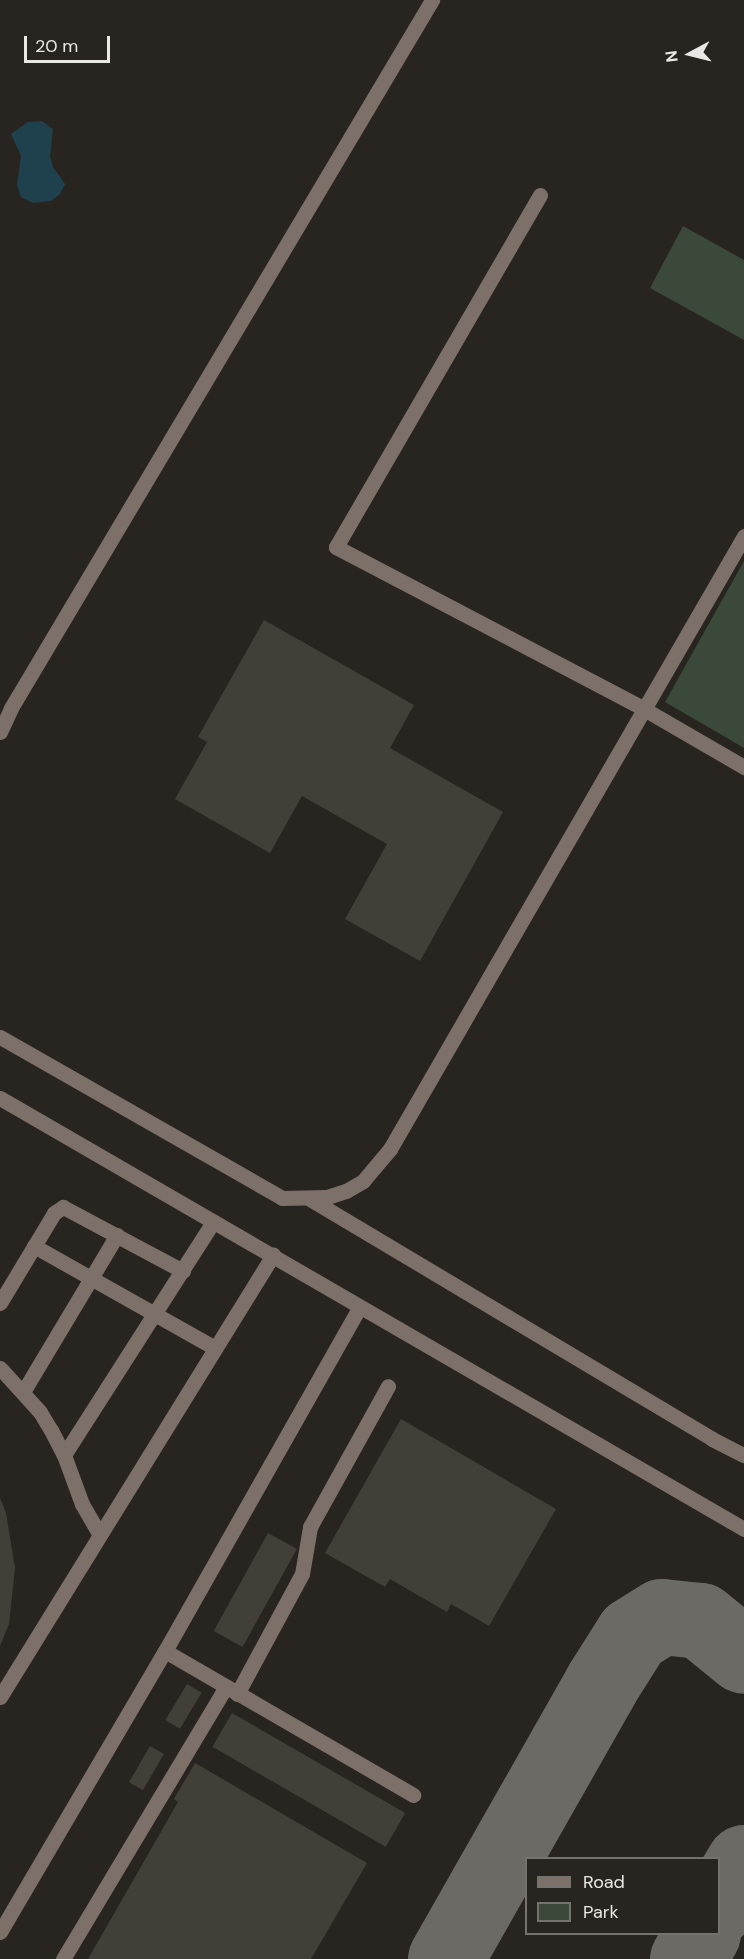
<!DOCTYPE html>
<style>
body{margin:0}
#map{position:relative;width:744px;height:1959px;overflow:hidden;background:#282520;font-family:"DM Sans",sans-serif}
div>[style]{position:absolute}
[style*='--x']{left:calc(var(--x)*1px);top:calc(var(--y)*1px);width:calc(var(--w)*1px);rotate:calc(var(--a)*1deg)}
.green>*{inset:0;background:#3a4939}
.water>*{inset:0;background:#1f414d}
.taxiway>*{height:76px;margin:-38px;padding:0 38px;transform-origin:38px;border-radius:38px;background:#6c6a65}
.building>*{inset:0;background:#423e38;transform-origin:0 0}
.minor>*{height:15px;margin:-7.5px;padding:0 7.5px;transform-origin:7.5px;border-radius:7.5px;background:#7d7069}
span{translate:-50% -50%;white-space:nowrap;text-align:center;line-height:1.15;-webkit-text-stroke:4.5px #282520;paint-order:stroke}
.legend{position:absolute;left:525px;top:1857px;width:195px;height:78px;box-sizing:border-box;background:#282520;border:2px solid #76736e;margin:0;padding:8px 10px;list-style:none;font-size:18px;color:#eae8e4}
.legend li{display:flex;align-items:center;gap:12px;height:30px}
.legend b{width:30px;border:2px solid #76736e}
.north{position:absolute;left:660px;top:24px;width:60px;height:60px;-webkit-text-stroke:4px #282520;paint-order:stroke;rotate:263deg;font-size:16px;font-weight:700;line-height:24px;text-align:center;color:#eae8e4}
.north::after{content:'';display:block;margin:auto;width:21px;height:27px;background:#eae8e4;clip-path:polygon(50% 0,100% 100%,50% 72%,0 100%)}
.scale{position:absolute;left:24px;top:36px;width:86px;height:27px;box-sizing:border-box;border:3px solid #eae8e4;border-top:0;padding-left:8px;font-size:18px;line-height:21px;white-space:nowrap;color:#eae8e4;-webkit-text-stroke:4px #282520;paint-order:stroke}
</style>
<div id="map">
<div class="green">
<div style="clip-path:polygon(683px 226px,744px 260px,744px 340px,650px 288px)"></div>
<div style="clip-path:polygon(744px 561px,744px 748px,665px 702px)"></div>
</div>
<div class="water">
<div style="clip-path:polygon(42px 121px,53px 129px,50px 156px,53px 167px,65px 184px,60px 194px,51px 201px,33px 203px,21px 197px,17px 185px,21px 156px,11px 134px,28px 122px)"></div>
</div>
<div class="taxiway">
<div style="--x:718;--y:1907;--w:51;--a:-59.4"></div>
<div style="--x:446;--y:1959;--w:316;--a:-60.4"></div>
<div style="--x:602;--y:1684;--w:58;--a:-57.7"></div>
<div style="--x:633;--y:1635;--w:34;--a:-32"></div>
<div style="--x:662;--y:1617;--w:39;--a:6"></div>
<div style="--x:701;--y:1621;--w:55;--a:39.1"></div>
<div style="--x:688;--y:1959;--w:29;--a:-59"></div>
</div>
<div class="building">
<div style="clip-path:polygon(264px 620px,414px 705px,390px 748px,503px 812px,420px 961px,345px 919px,387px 844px,302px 796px,270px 853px,175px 799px,207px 742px,198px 737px)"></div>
<div style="clip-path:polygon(401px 1419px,556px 1509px,489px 1626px,451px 1604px,447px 1612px,390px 1579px,385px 1587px,325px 1553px)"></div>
<div style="clip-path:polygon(0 1498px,6px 1513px,15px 1568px,9px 1624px,0 1646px)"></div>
<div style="left:268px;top:1533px;width:33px;height:112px;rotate:29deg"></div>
<div style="left:187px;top:1684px;width:17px;height:42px;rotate:31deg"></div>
<div style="left:232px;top:1713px;width:200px;height:39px;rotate:30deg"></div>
<div style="left:150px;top:1746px;width:16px;height:42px;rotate:30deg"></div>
<div style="clip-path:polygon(195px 1763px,367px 1863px,311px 1959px,88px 1959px,178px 1802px,174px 1799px)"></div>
</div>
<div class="minor">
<div style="--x:540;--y:195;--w:407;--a:120.1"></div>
<div style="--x:336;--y:547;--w:348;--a:27.7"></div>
<div style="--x:644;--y:709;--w:116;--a:30.1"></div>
<div style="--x:0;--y:732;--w:26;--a:-65"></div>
<div style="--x:11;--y:708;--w:824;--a:-59.26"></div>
<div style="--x:0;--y:1037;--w:325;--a:29.7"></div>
<div style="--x:282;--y:1198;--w:45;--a:-1.3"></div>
<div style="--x:327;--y:1197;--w:20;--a:-18"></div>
<div style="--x:346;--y:1191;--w:20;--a:-30"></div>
<div style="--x:363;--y:1181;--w:42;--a:-49.8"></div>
<div style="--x:390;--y:1149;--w:708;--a:-59.99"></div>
<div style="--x:0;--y:1098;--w:860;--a:30.08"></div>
<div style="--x:310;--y:1199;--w:468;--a:30.8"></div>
<div style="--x:712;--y:1439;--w:36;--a:27"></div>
<div style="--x:34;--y:1246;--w:208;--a:29.4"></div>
<div style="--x:0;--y:1303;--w:105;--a:-59"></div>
<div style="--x:54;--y:1213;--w:11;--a:-34"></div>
<div style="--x:63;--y:1207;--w:136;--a:28.1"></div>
<div style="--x:0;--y:1368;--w:59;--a:47.7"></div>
<div style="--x:40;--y:1412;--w:21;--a:59"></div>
<div style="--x:51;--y:1430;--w:28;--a:63"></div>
<div style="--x:64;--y:1455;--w:52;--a:69.8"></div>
<div style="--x:82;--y:1504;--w:34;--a:60"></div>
<div style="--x:23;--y:1392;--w:183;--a:-59.1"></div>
<div style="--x:64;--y:1455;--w:277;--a:-57.4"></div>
<div style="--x:165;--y:1651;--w:287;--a:30.1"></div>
<div style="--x:237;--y:1694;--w:136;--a:-61.6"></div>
<div style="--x:302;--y:1574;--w:48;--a:-80.3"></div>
<div style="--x:310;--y:1527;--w:161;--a:-61"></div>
<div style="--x:0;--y:1697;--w:520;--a:-58.3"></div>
<div style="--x:0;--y:1932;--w:326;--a:-59.6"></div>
<div style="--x:165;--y:1651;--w:394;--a:-60.5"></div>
<div style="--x:63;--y:1959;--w:317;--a:-59.1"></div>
</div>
<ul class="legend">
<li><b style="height:8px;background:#7d7069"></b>Road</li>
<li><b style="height:16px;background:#3a4939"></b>Park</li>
</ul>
<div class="north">N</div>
<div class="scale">20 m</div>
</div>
